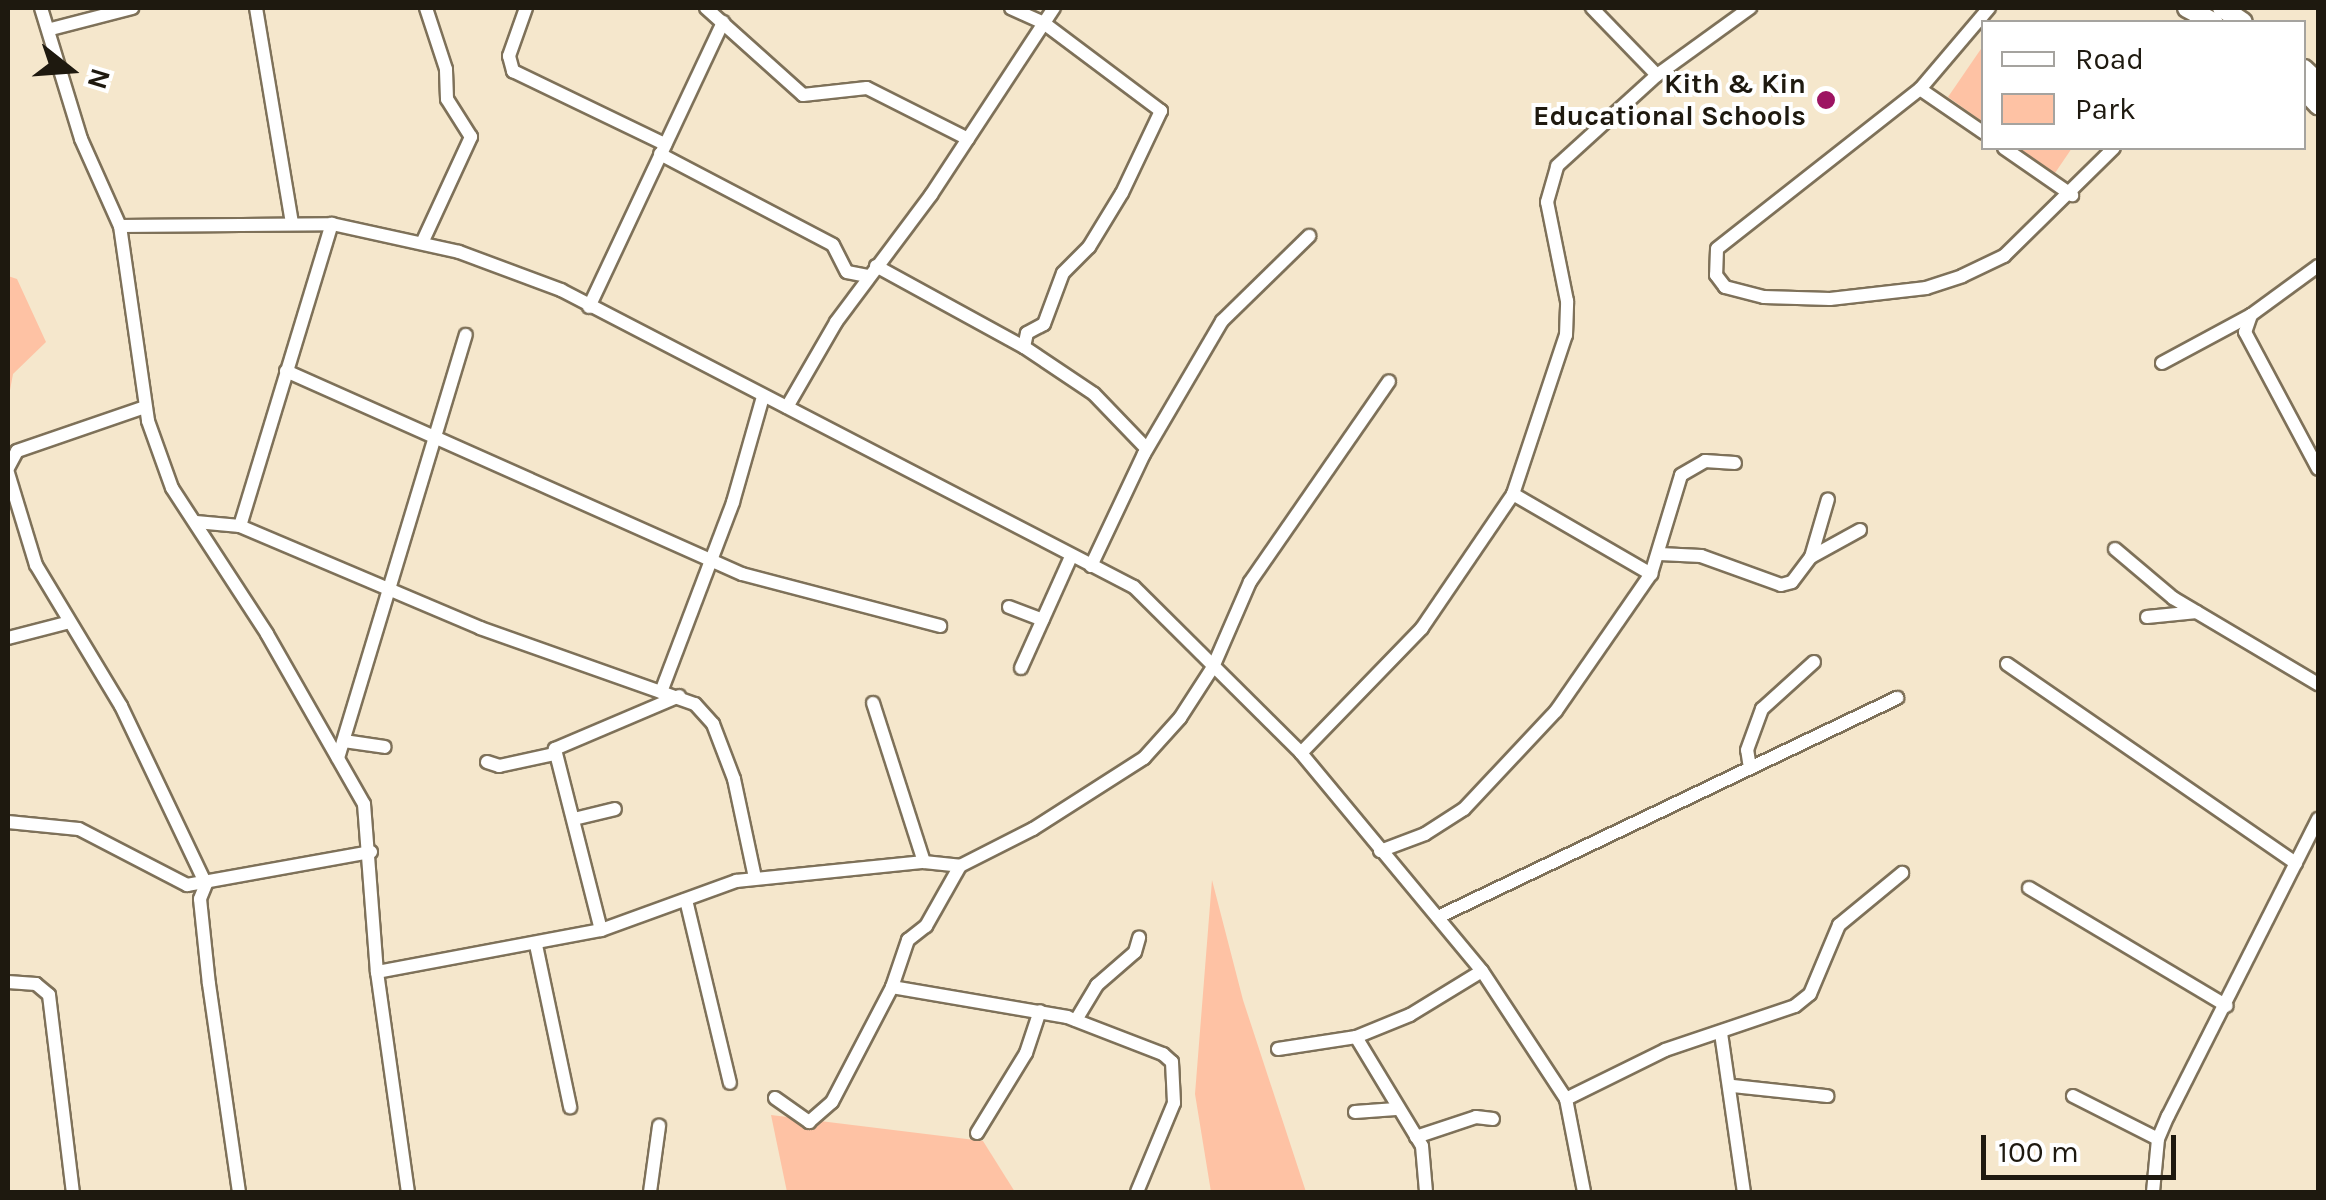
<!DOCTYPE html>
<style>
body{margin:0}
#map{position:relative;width:2326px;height:1200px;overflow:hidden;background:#f5e7cc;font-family:Karla,sans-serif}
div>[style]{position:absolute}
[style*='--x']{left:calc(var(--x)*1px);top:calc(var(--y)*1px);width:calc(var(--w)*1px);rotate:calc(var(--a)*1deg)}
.green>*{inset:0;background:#fec2a4}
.roads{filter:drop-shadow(2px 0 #7e7159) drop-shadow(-2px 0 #7e7159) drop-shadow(0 2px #7e7159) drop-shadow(0 -2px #7e7159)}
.street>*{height:12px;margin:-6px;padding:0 6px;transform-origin:6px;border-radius:6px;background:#fff}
.secondary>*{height:18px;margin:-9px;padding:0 9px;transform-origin:9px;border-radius:9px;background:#fff}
.dots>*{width:28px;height:28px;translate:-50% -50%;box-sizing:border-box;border:5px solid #fff;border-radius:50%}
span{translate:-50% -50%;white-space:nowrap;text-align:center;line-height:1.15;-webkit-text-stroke:8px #fff;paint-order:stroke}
.poi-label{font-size:28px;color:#1e190f;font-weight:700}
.right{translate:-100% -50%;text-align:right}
.frame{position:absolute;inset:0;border:10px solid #1e190f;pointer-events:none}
.legend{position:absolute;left:1981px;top:20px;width:325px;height:130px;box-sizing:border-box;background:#fff;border:2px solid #a5a39f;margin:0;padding:12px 18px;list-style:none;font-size:30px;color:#1e190f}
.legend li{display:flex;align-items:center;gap:20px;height:50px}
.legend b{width:50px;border:2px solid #a5a39f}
.north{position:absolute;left:20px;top:20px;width:100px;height:100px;-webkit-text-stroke:8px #fff;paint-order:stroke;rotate:107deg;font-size:28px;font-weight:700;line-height:40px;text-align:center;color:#1e190f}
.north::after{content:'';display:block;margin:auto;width:35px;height:45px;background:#1e190f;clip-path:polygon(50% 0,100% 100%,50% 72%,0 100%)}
.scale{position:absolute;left:1981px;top:1135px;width:195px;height:45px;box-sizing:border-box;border:5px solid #1e190f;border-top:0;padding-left:12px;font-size:30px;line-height:35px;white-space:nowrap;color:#1e190f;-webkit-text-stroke:8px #fff;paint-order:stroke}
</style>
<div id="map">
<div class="green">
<div style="clip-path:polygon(1983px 46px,1983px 122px,1948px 97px)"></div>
<div style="clip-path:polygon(2019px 148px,2072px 148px,2055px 173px)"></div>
<div style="clip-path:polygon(8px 276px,17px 279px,46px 342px,13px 374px,8px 401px)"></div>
<div style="clip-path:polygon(1212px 880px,1243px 1000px,1306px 1192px,1211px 1192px,1195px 1094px)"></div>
<div style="clip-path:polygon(771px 1115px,983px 1141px,1015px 1192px,787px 1192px)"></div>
</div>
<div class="roads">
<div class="street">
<div style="--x:41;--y:8;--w:137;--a:73"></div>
<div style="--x:81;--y:139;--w:95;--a:65.9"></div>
<div style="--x:120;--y:226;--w:197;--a:81.8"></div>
<div style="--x:148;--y:421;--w:71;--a:70.3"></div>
<div style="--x:172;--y:488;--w:174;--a:56.9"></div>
<div style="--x:267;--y:634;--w:196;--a:60.3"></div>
<div style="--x:364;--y:804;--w:169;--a:85.6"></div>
<div style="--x:377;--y:972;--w:222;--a:82"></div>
<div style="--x:256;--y:8;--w:217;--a:80.5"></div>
<div style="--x:526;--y:8;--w:51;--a:109.5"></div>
<div style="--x:509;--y:56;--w:16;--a:75"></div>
<div style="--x:513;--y:71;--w:169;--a:25.7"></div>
<div style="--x:706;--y:8;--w:130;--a:41.9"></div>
<div style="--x:803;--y:95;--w:64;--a:-6.2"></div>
<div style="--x:867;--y:88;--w:113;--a:26.8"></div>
<div style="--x:1592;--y:8;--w:93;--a:45.9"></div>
<div style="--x:1989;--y:8;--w:106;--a:130.4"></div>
<div style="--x:1920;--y:89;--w:258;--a:141.8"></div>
<div style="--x:1717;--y:249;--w:26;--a:92"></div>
<div style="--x:1716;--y:275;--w:15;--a:53"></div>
<div style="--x:1725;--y:287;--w:40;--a:14.4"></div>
<div style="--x:1764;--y:297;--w:66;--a:1.7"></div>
<div style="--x:1830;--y:299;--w:97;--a:-6.5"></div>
<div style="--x:1926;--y:288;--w:38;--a:-18"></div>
<div style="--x:1962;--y:276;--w:47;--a:-25.5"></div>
<div style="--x:2004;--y:256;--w:154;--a:-44.5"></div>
<div style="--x:51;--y:29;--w:84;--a:-14.5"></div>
<div style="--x:1920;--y:89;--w:78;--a:34.5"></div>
<div style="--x:2004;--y:148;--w:83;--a:34.7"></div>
<div style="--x:660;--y:154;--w:195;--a:27.7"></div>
<div style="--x:833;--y:245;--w:30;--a:63"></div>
<div style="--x:847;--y:272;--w:21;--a:11"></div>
<div style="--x:120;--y:226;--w:212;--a:-0.5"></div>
<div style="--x:332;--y:224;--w:130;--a:12.4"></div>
<div style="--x:459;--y:252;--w:109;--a:20.4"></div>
<div style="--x:561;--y:290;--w:645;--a:27.4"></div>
<div style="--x:1134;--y:587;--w:235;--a:44.8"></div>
<div style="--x:1301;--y:753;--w:283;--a:50.3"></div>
<div style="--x:1482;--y:971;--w:153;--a:56.7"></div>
<div style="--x:1566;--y:1099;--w:95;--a:79"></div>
<div style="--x:422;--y:243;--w:117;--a:-65.2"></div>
<div style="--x:471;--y:137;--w:45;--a:-122.3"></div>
<div style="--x:447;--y:99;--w:30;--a:-92"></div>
<div style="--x:446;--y:69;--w:64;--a:-108.2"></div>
<div style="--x:876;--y:266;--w:169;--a:28.7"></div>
<div style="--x:1024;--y:347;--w:14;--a:-78"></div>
<div style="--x:1027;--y:333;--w:19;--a:-28"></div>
<div style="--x:1044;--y:324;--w:54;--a:-69.6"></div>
<div style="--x:1063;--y:273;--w:37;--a:-45"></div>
<div style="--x:1089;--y:247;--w:63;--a:-58.6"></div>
<div style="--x:1122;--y:193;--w:91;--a:-64.6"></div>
<div style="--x:1161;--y:111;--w:146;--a:-143.1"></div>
<div style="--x:1044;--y:23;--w:36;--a:-156"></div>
<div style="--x:589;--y:307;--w:315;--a:-64.8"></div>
<div style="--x:2251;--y:315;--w:18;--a:109"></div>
<div style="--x:2245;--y:332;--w:155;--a:61.9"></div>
<div style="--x:1024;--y:347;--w:84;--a:33.9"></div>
<div style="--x:1094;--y:394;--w:76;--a:46.1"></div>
<div style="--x:2162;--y:363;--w:101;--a:-28.3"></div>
<div style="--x:2251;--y:315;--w:83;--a:-36.2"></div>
<div style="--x:286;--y:371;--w:499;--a:24"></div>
<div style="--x:742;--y:574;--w:205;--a:14.7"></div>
<div style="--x:787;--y:407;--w:98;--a:-60"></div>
<div style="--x:836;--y:322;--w:159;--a:-53.2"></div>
<div style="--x:931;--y:195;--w:224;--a:-56.7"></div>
<div style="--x:8;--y:468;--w:19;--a:-62"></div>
<div style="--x:17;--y:451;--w:135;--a:-19"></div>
<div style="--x:8;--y:473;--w:96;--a:73.1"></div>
<div style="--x:36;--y:565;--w:165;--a:58.9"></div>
<div style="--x:121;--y:706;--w:197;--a:64.5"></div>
<div style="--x:206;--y:884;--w:16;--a:112"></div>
<div style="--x:200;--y:899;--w:85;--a:84"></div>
<div style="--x:209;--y:984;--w:210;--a:81.8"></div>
<div style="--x:1513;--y:494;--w:160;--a:30.1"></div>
<div style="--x:196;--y:522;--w:44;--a:5.2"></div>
<div style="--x:240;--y:526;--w:261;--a:23"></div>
<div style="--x:480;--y:628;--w:228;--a:19.5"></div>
<div style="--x:695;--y:704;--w:27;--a:48"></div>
<div style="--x:713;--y:724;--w:59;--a:69.1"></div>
<div style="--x:734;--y:779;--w:101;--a:78"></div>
<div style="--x:240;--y:526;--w:316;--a:-73.1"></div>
<div style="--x:2115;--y:549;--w:76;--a:40.2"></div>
<div style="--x:2173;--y:598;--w:169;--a:30.7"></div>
<div style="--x:1660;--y:554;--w:41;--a:2.8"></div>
<div style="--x:1701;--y:556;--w:85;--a:19.9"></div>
<div style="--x:1781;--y:585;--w:11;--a:-15"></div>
<div style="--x:1792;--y:582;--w:31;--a:-53"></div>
<div style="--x:1811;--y:557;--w:60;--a:-73.7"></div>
<div style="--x:1811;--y:557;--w:56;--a:-28.9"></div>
<div style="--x:1091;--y:566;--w:124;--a:-64.7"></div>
<div style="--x:1144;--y:454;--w:154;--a:-59.6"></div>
<div style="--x:1222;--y:321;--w:122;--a:-44.3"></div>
<div style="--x:1009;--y:607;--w:36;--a:21"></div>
<div style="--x:2147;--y:617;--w:50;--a:-5.7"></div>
<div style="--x:8;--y:638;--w:60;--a:-14.5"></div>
<div style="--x:2007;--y:664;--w:351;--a:34.6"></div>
<div style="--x:1021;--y:668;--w:122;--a:-65.8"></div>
<div style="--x:661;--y:692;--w:203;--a:-69.2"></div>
<div style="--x:733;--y:502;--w:109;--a:-74.1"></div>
<div style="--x:873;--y:703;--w:167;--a:72.2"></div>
<div style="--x:344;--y:741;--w:41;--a:8.3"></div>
<div style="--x:1301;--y:753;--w:174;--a:-45.9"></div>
<div style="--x:1422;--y:628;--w:162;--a:-55.8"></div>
<div style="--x:1513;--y:494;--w:168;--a:-71.6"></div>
<div style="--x:1566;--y:335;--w:34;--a:-88"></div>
<div style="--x:1567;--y:301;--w:101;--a:-101.4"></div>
<div style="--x:1547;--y:202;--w:37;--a:-74"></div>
<div style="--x:1557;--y:166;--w:135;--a:-42.3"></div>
<div style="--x:1657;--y:75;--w:115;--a:-35.8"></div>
<div style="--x:338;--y:758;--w:442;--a:-73.2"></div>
<div style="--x:487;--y:762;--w:13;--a:18"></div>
<div style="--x:499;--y:766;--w:56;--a:-12.3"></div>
<div style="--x:1750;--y:768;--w:18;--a:-99"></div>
<div style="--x:1747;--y:750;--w:44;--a:-69.9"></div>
<div style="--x:1762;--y:709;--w:70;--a:-42.1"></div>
<div style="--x:574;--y:819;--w:42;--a:-13.7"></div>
<div style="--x:8;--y:822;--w:71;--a:5.6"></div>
<div style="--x:79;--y:829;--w:122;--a:27.4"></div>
<div style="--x:187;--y:885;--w:187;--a:-10.2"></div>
<div style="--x:1380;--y:851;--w:48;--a:-20.7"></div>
<div style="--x:1425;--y:834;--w:46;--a:-32.7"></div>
<div style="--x:1464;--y:809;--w:134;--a:-46.8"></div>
<div style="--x:1556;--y:711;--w:167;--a:-55.3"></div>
<div style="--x:1651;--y:574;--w:103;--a:-73.1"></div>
<div style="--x:1681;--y:475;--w:28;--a:-30"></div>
<div style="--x:1705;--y:461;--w:30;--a:4"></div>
<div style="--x:2029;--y:888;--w:230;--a:30.8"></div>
<div style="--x:686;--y:900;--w:188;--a:76.5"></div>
<div style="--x:1438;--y:917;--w:509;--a:-25.51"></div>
<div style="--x:601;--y:930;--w:187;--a:-104.3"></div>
<div style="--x:555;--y:749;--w:135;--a:-23.1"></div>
<div style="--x:536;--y:945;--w:166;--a:78.1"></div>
<div style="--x:377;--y:972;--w:228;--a:-10.6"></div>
<div style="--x:601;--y:930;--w:144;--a:-19.9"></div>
<div style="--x:736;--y:881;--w:189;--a:-5.8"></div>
<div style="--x:924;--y:862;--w:36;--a:6"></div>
<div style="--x:960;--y:866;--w:82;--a:-26.9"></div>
<div style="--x:1033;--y:829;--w:132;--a:-32.6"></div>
<div style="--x:1144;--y:758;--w:54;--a:-48"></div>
<div style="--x:1180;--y:718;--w:61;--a:-57.1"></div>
<div style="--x:1213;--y:667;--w:93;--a:-66.5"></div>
<div style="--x:1250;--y:582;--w:244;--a:-55.3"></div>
<div style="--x:8;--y:982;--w:28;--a:4"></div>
<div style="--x:36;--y:984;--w:17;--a:40"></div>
<div style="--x:49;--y:995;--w:198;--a:83.1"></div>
<div style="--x:892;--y:987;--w:178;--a:9.7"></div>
<div style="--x:1067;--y:1017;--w:103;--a:21.1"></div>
<div style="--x:1163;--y:1054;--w:12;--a:42"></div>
<div style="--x:1172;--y:1062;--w:41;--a:87.2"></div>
<div style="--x:1174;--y:1103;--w:96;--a:112.6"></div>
<div style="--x:1076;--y:1020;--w:41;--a:-59"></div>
<div style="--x:1097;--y:985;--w:50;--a:-41"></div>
<div style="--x:1135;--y:952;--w:15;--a:-74"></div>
<div style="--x:1721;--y:1033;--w:161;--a:81.8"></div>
<div style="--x:1356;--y:1037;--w:127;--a:58.8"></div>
<div style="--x:1422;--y:1146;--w:46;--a:85"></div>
<div style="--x:1278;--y:1049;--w:79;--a:-8.7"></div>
<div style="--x:1356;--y:1037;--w:58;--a:-22.2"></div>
<div style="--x:1410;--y:1015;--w:84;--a:-31.4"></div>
<div style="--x:1733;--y:1086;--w:95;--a:6.1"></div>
<div style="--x:2073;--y:1096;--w:95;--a:26.8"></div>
<div style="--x:775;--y:1098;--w:42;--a:35.2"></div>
<div style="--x:809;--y:1122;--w:30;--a:-41"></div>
<div style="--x:832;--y:1102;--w:130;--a:-62.4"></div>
<div style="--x:892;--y:987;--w:50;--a:-71.2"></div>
<div style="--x:908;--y:940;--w:23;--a:-38"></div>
<div style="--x:926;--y:926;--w:69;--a:-60.5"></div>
<div style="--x:1566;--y:1099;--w:110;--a:-26.3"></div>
<div style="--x:1665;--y:1050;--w:137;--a:-18.7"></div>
<div style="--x:1795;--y:1006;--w:19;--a:-39"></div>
<div style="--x:1810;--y:994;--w:75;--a:-67.2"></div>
<div style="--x:1839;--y:925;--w:82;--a:-39.5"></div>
<div style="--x:1355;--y:1112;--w:41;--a:-4.2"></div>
<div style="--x:977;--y:1133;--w:94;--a:-58.5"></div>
<div style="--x:1026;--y:1053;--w:44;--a:-71.6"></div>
<div style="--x:1416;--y:1137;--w:63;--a:-18.4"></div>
<div style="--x:1476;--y:1117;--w:17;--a:7"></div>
<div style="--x:650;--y:1192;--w:67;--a:-82.2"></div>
<div style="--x:2153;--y:1192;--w:53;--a:-84.6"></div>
<div style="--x:2158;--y:1139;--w:25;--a:-67"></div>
<div style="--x:2168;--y:1116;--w:333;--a:-63.2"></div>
</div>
<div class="secondary">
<div style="--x:2187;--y:8;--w:30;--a:28"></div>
<div style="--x:2222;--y:8;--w:25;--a:34"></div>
<div style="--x:2304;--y:69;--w:19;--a:43"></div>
<div style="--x:2304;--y:90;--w:21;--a:47"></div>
</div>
</div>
<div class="dots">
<div style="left:1826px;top:100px;background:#9d1462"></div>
</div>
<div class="poi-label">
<span class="right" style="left:1806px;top:100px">Kith &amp; Kin<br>Educational Schools</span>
</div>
<div class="frame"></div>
<ul class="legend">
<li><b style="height:12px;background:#fff"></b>Road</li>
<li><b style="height:28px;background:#fec2a4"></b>Park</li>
</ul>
<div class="north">N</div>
<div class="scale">100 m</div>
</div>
